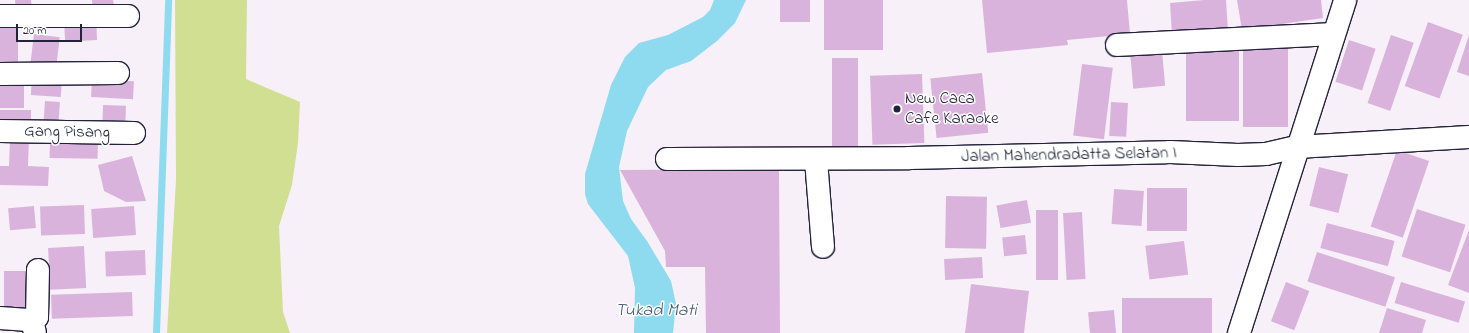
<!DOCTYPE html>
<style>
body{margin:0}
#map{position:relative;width:1469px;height:333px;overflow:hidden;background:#f8f0f8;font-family:"Indie Flower",sans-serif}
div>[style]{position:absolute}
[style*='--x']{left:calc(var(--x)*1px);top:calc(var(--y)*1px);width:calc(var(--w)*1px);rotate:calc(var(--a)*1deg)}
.green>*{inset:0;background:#d1df93}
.water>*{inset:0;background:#8edaee}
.stream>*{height:7px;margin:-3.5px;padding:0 3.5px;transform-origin:3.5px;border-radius:3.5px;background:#8edaee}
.building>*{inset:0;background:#dab3dc;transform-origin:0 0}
.roads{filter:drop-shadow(1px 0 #22223b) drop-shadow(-1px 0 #22223b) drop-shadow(0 1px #22223b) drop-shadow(0 -1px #22223b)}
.minor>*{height:22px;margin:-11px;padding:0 11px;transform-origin:11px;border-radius:11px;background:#fff}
.dots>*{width:11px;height:11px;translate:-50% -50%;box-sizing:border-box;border:2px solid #fff;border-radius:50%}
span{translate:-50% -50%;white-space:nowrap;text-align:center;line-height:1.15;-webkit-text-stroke:3px #fff;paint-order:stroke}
.poi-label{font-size:17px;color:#22223b}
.left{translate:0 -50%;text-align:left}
.street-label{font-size:17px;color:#22223b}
.water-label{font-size:18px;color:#425971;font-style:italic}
.scale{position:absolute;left:16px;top:24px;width:66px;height:18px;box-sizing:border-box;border:2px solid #22223b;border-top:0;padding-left:5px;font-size:12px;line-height:14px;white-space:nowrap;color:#22223b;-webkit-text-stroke:3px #fff;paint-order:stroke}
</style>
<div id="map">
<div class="green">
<div style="clip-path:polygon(175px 0,247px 0,246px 79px,300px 102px,298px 143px,292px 185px,279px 226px,283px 312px,290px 333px,167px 333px,176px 180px)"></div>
</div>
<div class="water">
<div style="clip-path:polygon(714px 0,746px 0,735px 23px,717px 41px,691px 61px,666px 70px,648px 87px,627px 131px,619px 167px,623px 201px,631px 219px,647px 241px,671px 281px,676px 304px,673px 333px,634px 333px,635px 288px,628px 256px,588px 204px,585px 194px,585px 174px,611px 85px,625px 57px,639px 43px,668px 35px,703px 17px,710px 10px)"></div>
</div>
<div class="stream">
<div style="--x:156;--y:333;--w:333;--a:-87.9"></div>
</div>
<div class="building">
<div style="clip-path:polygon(15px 0,31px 0,32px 8px,16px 10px)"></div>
<div style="clip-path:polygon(92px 0,113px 0,115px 10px,93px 12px)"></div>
<div style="left:780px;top:0;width:30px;height:22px"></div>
<div style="left:824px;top:0;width:59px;height:50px"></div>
<div style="clip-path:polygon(982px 0,1127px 0,1130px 34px,1067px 40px,1068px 45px,987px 53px)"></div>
<div style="clip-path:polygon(1204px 0,1226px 0,1228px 31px,1172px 35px,1170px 3px)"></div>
<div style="clip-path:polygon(1237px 0,1321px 0,1323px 18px,1242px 30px)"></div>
<div style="left:96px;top:19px;width:21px;height:32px;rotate:87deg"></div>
<div style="left:0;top:21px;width:18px;height:50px"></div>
<div style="left:1428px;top:22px;width:37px;height:68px;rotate:20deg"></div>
<div style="left:34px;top:34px;width:26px;height:31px;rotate:7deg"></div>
<div style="left:1391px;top:35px;width:24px;height:72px;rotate:19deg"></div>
<div style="clip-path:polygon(1469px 35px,1469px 76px,1457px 72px)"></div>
<div style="left:1288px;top:40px;width:87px;height:45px;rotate:90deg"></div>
<div style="left:1349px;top:40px;width:28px;height:44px;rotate:18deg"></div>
<div style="left:1239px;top:44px;width:77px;height:53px;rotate:90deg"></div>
<div style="left:1162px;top:50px;width:36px;height:32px;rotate:85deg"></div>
<div style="left:832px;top:58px;width:26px;height:89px"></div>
<div style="left:1082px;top:64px;width:31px;height:72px;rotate:7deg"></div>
<div style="left:982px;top:73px;width:60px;height:52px;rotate:84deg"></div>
<div style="left:922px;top:74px;width:69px;height:52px;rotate:88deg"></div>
<div style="left:32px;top:78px;width:30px;height:17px;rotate:4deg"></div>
<div style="left:92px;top:79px;width:42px;height:18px;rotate:3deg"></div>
<div style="left:24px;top:83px;width:25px;height:24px;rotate:90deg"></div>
<div style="left:45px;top:101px;width:15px;height:19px;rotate:4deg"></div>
<div style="left:1111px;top:102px;width:17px;height:34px;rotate:3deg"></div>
<div style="left:103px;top:105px;width:23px;height:19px;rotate:2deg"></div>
<div style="left:0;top:110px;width:31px;height:14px"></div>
<div style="left:50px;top:136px;width:48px;height:22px;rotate:1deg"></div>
<div style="clip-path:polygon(10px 138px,29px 138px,28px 166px,49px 167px,48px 186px,0 185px,0 166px,9px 166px)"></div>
<div style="left:1397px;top:150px;width:34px;height:81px;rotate:19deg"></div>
<div style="clip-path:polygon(132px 156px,146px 201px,126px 202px,104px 191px,98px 165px)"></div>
<div style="left:1319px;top:167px;width:30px;height:40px;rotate:14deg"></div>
<div style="clip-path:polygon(779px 169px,780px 333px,706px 333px,705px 267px,666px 267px,665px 251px,620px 170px)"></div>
<div style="left:1147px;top:188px;width:40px;height:43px"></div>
<div style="left:1114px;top:189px;width:30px;height:35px;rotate:4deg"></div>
<div style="left:946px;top:196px;width:41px;height:52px;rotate:1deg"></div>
<div style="left:1027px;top:200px;width:23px;height:31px;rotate:80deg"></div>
<div style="left:84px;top:205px;width:29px;height:44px;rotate:88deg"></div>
<div style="left:34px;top:206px;width:22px;height:26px;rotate:85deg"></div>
<div style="left:134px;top:206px;width:29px;height:43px;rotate:86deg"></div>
<div style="left:1417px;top:209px;width:51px;height:50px;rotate:18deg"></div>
<div style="left:1036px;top:210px;width:22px;height:70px"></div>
<div style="left:1082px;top:212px;width:67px;height:19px;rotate:87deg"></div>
<div style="left:1327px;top:223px;width:70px;height:26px;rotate:15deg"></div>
<div style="clip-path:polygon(1469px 230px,1469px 293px,1448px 285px)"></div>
<div style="left:1025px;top:235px;width:19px;height:23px;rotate:84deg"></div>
<div style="left:1184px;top:241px;width:34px;height:39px;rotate:83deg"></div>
<div style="left:84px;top:246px;width:42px;height:36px;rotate:87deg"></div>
<div style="left:145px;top:250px;width:25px;height:40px;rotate:88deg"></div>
<div style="left:1317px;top:252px;width:82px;height:31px;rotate:18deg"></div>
<div style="left:982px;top:257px;width:21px;height:38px;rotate:87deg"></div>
<div style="left:4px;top:271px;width:31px;height:41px"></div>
<div style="left:1286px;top:282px;width:25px;height:42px;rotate:21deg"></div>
<div style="left:1401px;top:282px;width:67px;height:22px;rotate:17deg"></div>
<div style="clip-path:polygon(971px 284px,1029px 291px,1024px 333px,965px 333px)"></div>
<div style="left:132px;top:292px;width:24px;height:81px;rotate:88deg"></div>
<div style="left:1122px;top:298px;width:90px;height:35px"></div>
<div style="clip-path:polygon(1387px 308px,1426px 320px,1422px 333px,1379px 333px)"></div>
<div style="left:1114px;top:310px;width:23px;height:26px;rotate:85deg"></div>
</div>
<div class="roads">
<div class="minor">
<div style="--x:0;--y:16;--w:128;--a:0"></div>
<div style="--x:1117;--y:45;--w:216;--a:-2.9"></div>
<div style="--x:0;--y:74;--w:118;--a:-0.5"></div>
<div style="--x:0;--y:131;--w:134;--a:0.9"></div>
<div style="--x:667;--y:159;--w:242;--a:-0.2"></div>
<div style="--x:909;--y:158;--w:261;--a:-1.3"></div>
<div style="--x:1170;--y:152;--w:68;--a:2.5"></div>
<div style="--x:1238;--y:155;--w:28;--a:-2"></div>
<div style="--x:1266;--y:154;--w:32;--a:-13"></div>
<div style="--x:1297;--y:147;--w:172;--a:-3.3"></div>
<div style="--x:816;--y:160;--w:87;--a:85.4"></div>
<div style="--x:0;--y:318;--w:32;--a:4"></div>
<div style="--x:32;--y:320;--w:13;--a:77"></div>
<div style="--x:32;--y:320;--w:6;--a:-31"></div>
<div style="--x:37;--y:317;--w:47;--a:-88.8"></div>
<div style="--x:1239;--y:333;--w:349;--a:-72.3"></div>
</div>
</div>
<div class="dots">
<div style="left:897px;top:109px;background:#22223b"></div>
</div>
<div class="poi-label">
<span class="left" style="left:905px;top:109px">New Caca<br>Cafe Karaoke</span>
</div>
<div class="street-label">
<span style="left:67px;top:132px;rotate:1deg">Gang Pisang</span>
<span style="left:1069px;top:155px;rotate:-1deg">Jalan Mahendradatta Selatan I</span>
</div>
<div class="water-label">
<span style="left:656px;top:311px">Tukad Mati</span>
</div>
<div class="scale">20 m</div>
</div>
